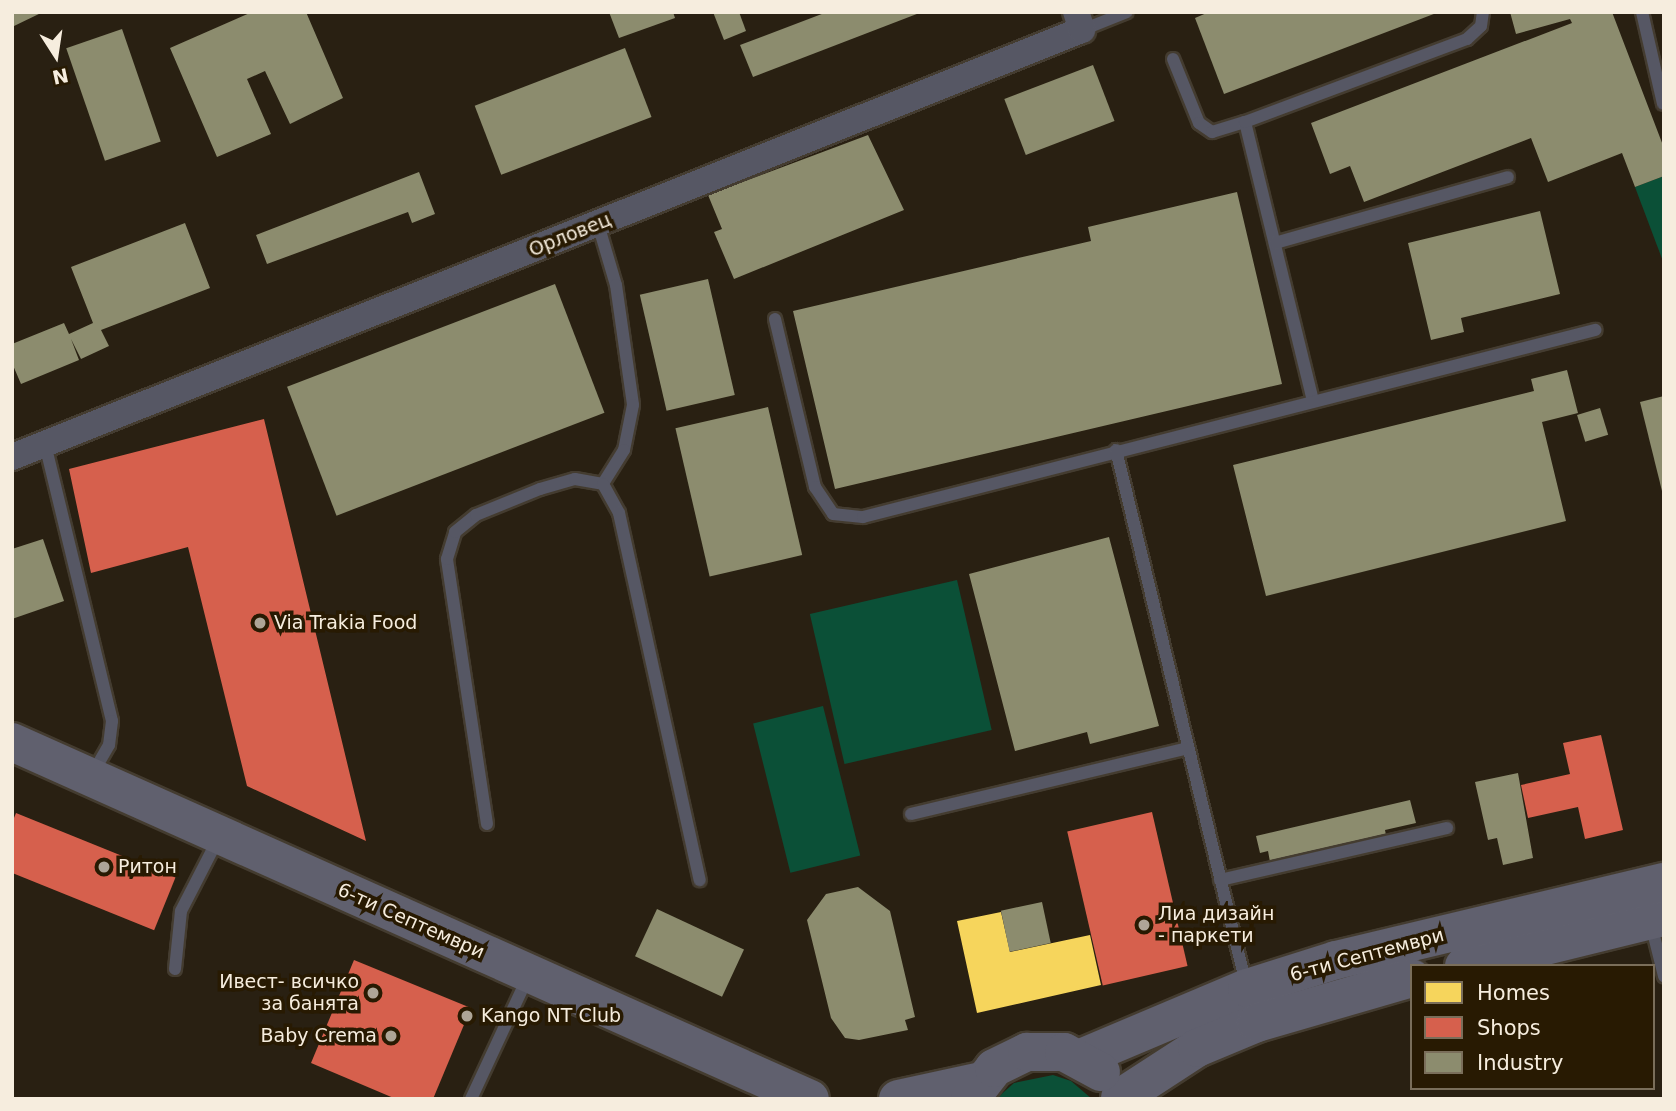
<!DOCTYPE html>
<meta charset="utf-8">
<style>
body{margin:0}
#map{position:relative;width:1676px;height:1111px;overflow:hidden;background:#292012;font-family:"DejaVu Sans",sans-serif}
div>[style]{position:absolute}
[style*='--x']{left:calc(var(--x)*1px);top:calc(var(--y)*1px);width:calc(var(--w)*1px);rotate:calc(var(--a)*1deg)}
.green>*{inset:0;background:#0b5037;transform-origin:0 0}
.homes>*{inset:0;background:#f6d55c}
.shops>*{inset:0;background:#d6604d;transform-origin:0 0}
.industry>*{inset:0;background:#8c8c6e;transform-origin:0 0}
.roads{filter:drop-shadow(2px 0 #443c30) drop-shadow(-2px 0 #443c30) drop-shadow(0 2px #443c30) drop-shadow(0 -2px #443c30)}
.service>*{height:12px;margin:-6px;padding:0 6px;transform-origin:6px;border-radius:6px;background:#565764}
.minor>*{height:26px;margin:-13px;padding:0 13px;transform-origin:13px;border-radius:13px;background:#565764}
.primary>*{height:38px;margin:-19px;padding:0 19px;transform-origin:19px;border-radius:19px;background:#60606e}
.dots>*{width:19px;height:19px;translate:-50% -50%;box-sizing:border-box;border:4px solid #281a02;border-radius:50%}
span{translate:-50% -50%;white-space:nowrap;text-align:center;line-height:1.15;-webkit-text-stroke:7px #281a02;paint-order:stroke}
.street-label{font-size:19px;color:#f6edde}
.poi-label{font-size:19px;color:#f6edde}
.left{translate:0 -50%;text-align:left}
.right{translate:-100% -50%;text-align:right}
.frame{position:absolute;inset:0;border:14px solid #f6edde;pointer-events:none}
.legend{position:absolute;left:1410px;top:964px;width:245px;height:126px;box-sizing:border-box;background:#281a02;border:2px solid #7a6e5a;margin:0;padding:9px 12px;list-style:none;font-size:21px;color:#f6edde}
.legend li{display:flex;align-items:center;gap:14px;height:35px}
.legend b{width:35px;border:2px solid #7a6e5a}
.north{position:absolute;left:21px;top:21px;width:70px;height:70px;-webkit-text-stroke:5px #281a02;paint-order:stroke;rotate:168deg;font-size:19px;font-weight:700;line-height:28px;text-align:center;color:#f6edde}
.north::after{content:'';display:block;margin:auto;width:24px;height:32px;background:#f6edde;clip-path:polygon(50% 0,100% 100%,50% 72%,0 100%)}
</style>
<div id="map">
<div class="green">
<div style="clip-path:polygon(1664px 176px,1664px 264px,1635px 187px)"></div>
<div style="left:957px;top:580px;width:154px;height:151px;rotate:77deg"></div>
<div style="left:823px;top:706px;width:154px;height:72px;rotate:76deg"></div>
<div style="clip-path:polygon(1053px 1075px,1071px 1081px,1092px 1099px,996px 1099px,1014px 1083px)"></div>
</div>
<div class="homes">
<div style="clip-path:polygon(1001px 912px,1010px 952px,1090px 935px,1101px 985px,977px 1013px,957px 921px)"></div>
</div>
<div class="shops">
<div style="clip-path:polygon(264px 419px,366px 841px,247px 786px,188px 547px,91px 573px,69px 469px)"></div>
<div style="clip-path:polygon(1601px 735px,1623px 830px,1585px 839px,1578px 807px,1528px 818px,1521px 785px,1570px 774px,1563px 743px)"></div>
<div style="left:1152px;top:812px;width:158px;height:87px;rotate:77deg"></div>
<div style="left:16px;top:813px;width:172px;height:57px;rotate:22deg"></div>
<div style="clip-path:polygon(354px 960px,471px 1008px,433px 1099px,396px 1099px,311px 1063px)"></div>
</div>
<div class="industry">
<div style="clip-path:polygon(12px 12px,43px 12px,12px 27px)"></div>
<div style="clip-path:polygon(252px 12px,306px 12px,343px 98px,290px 124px,265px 71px,247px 79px,271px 134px,217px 157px,170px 48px)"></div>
<div style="clip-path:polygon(609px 12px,673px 12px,675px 18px,619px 38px)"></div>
<div style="clip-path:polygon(713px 12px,739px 12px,746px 31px,724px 40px)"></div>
<div style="clip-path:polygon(827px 12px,922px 12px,753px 77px,740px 45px)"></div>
<div style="clip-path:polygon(1209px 12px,1439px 12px,1224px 94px,1195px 18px)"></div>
<div style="clip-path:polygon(1510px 12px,1612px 12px,1664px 148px,1664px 176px,1635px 187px,1622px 153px,1548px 182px,1531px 138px,1364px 202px,1350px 166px,1330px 174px,1311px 123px,1572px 23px,1570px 19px,1516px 34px)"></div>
<div style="left:122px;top:29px;width:119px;height:59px;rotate:71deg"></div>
<div style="left:625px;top:48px;width:74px;height:161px;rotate:69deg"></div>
<div style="left:1093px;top:65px;width:60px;height:95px;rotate:69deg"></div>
<div style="clip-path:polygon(868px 135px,904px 210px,734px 279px,714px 232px,722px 229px,708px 195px)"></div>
<div style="clip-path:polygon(419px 172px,435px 214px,412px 223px,408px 212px,267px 264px,256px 235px)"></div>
<div style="clip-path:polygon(1237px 192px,1282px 384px,835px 489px,793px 311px,1091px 241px,1088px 227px)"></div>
<div style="clip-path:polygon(1540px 211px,1560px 294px,1461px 318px,1464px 332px,1431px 340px,1408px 243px)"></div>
<div style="clip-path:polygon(185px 223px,210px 288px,101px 330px,109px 346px,81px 359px,71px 339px,79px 360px,21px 384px,12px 363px,12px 344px,64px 323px,69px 334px,93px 323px,71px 267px)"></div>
<div style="left:708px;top:279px;width:119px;height:70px;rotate:77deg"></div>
<div style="left:555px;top:284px;width:138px;height:287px;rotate:69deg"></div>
<div style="clip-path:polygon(1567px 370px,1578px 413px,1542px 422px,1566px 521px,1266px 596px,1233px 465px,1534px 391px,1531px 379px)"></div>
<div style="clip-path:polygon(1664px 396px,1664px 495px,1663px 495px,1640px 402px)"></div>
<div style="left:768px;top:407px;width:152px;height:95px;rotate:77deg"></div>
<div style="left:1600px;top:408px;width:28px;height:24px;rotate:73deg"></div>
<div style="clip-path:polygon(1109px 537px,1159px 726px,1090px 744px,1087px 732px,1015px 751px,969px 574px)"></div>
<div style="clip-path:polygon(43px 539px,64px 601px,12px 619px,12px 549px)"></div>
<div style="clip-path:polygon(1518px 773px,1533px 858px,1503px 865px,1497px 838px,1488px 840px,1475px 782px)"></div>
<div style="clip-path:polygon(1410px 800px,1416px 823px,1385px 830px,1386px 835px,1270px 862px,1268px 851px,1260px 853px,1256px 836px)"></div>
<div style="clip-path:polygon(858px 887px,890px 911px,915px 1017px,905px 1020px,908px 1030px,859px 1040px,845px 1038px,831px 1018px,807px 920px,826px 894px)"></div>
<div style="left:1042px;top:902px;width:42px;height:42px;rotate:78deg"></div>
<div style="left:657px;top:909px;width:96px;height:52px;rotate:25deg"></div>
</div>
<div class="roads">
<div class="service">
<div style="--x:1642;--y:12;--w:94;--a:77.1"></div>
<div style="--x:1082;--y:30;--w:48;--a:-21.8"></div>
<div style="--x:1173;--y:59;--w:69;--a:67.9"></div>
<div style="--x:1199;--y:123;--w:16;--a:35"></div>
<div style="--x:1212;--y:132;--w:34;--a:-17"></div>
<div style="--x:1245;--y:122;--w:287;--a:76.3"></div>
<div style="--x:1245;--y:122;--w:237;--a:-20.5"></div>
<div style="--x:1467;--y:39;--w:19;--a:-43"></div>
<div style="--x:1481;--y:26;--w:14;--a:-82"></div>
<div style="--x:598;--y:224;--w:64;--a:73.6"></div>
<div style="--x:616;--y:285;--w:121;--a:81.9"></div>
<div style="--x:633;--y:405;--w:46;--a:101.3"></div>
<div style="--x:624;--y:450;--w:40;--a:122"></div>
<div style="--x:1275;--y:243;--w:242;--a:-15.8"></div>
<div style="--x:775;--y:319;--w:173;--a:76.6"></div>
<div style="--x:815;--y:487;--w:32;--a:56"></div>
<div style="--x:833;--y:514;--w:30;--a:6"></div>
<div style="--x:863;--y:517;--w:756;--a:-14.33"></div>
<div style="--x:45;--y:444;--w:285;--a:76.4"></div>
<div style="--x:112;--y:721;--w:24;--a:97"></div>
<div style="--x:109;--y:745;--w:34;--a:120"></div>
<div style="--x:1116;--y:450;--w:550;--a:76.32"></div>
<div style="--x:911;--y:814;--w:285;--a:-13.4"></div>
<div style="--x:487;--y:824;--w:268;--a:-98.6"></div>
<div style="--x:447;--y:559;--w:28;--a:-73"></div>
<div style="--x:455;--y:532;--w:27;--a:-39"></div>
<div style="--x:476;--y:515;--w:69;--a:-22.1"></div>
<div style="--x:540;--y:489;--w:36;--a:-16"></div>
<div style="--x:575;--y:479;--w:28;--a:10"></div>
<div style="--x:603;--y:484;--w:33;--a:61"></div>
<div style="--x:619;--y:513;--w:376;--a:77.6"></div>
<div style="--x:1220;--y:880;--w:233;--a:-12.9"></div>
<div style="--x:1651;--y:924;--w:54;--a:76"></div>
<div style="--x:175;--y:969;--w:58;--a:-84.1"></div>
<div style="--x:181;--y:911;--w:81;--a:-62.8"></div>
<div style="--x:471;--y:1099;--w:135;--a:-65"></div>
</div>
<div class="minor">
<div style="--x:12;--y:457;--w:1152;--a:-21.76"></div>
<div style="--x:1082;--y:30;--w:19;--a:-108"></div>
</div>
<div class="primary">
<div style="--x:12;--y:742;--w:874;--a:24.1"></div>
<div style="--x:1464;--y:966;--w:206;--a:-13.8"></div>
<div style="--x:1081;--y:1058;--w:180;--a:-22.9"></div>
<div style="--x:1247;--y:988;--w:93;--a:-17.5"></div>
<div style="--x:1336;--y:960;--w:337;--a:-13.4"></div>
<div style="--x:1120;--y:1098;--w:92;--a:-33"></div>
<div style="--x:1197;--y:1048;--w:65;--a:-22.6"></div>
<div style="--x:1257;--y:1023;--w:161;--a:-16.2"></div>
<div style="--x:898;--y:1099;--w:85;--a:-12.2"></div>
<div style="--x:970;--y:1099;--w:39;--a:-52"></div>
<div style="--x:994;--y:1068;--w:37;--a:-26"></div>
<div style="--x:1027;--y:1052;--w:37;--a:0"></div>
<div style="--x:1064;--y:1052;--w:42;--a:28.4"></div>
</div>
</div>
<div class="dots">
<div style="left:260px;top:623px;background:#aea597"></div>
<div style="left:104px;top:867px;background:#aea597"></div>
<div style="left:1144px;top:925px;background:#aea597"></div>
<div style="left:373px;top:993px;background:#aea597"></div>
<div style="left:467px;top:1016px;background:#aea597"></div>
<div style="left:391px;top:1036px;background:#aea597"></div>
</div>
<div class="street-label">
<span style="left:570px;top:235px;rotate:-22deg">Орловец</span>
<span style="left:411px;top:921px;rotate:24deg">6-ти Септември</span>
<span style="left:1367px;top:955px;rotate:-15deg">6-ти Септември</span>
</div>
<div class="poi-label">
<span class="left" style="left:274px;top:623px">Via Trakia Food</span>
<span class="left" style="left:118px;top:867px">Ритон</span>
<span class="left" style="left:1158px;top:925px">Лиа дизайн<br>- паркети</span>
<span class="right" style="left:359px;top:993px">Ивест- всичко<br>за банята</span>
<span class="left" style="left:481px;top:1016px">Kango NT Club</span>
<span class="right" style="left:377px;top:1036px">Baby Crema</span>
</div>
<div class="frame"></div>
<ul class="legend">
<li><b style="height:19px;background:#f6d55c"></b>Homes</li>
<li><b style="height:19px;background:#d6604d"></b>Shops</li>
<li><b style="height:19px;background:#8c8c6e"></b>Industry</li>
</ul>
<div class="north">N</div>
</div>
